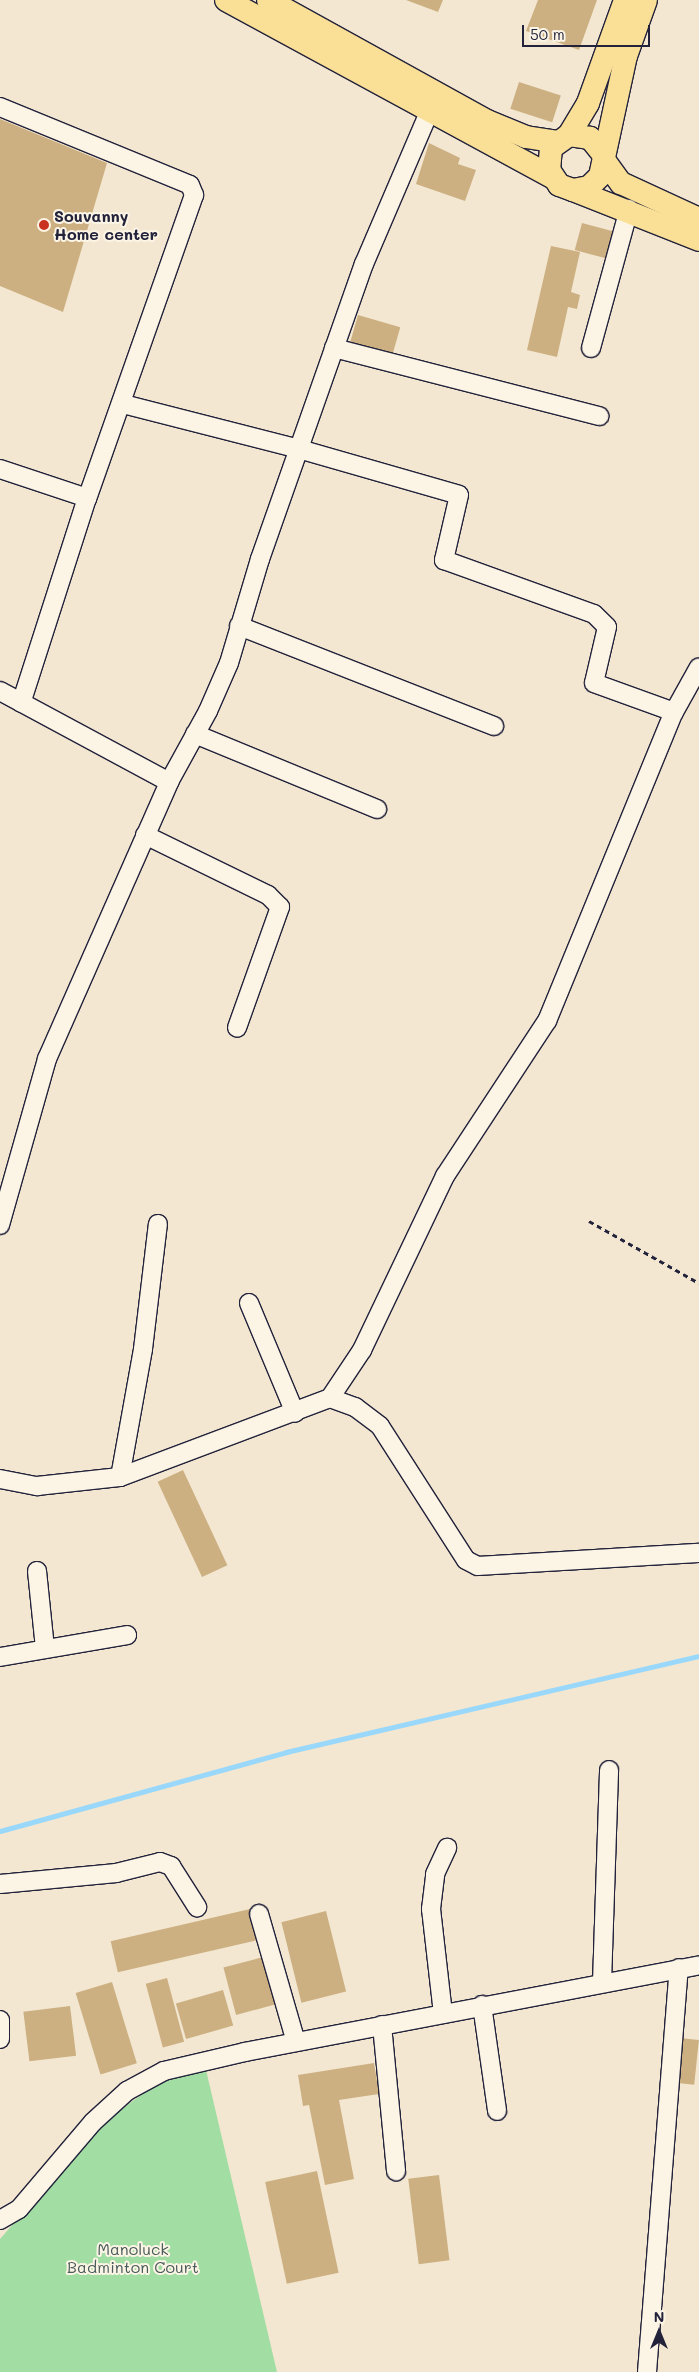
<!DOCTYPE html>
<style>
body{margin:0}
#map{position:relative;width:699px;height:2372px;overflow:hidden;background:#f3e7d1;font-family:Mali,sans-serif}
div>[style]{position:absolute}
[style*='--x']{left:calc(var(--x)*1px);top:calc(var(--y)*1px);width:calc(var(--w)*1px);rotate:calc(var(--a)*1deg)}
.green>*{inset:0;background:#a2dda4}
.stream>*{height:5px;margin:-2.5px;padding:0 2.5px;transform-origin:2.5px;border-radius:2.5px;background:#99d8fa}
.building>*{inset:0;background:#cdb082;transform-origin:0 0}
.path>*{height:3px;margin-top:-1.5px;transform-origin:0;background:repeating-linear-gradient(90deg,#22223b 0 5px,transparent 0 9px)}
.roads{filter:drop-shadow(1px 0 #22223b) drop-shadow(-1px 0 #22223b) drop-shadow(0 1px #22223b) drop-shadow(0 -1px #22223b)}
.minor>*{height:18px;margin:-9px;padding:0 9px;transform-origin:9px;border-radius:9px;background:#fcf5e5}
.major>*{height:22px;margin:-11px;padding:0 11px;transform-origin:11px;border-radius:11px;background:#fadf96}
.dots>*{width:14px;height:14px;translate:-50% -50%;box-sizing:border-box;border:2px solid #fcf5e5;border-radius:50%}
span{translate:-50% -50%;white-space:nowrap;text-align:center;line-height:1.15;-webkit-text-stroke:4px #fcf5e5;paint-order:stroke}
.poi-label{font-size:16px;color:#22223b;font-weight:700}
.left{translate:0 -50%;text-align:left}
.park-label{font-size:16px;color:#485a5a}
.north{position:absolute;left:634px;top:2307px;width:50px;height:50px;-webkit-text-stroke:4px #fcf5e5;paint-order:stroke;rotate:0deg;font-size:14px;font-weight:700;line-height:20px;text-align:center;color:#22223b}
.north::after{content:'';display:block;margin:auto;width:18px;height:22px;background:#22223b;clip-path:polygon(50% 0,100% 100%,50% 72%,0 100%)}
.scale{position:absolute;left:522px;top:25px;width:128px;height:22px;box-sizing:border-box;border:2px solid #22223b;border-top:0;padding-left:6px;font-size:15px;line-height:18px;white-space:nowrap;color:#22223b;-webkit-text-stroke:4px #fcf5e5;paint-order:stroke}
</style>
<div id="map">
<div class="green">
<div style="clip-path:polygon(206px 2070px,277px 2372px,0 2372px,0 2239px,100px 2124px,164px 2079px)"></div>
</div>
<div class="stream">
<div style="--x:0;--y:1831;--w:297;--a:-15.4"></div>
<div style="--x:286;--y:1752;--w:424;--a:-13.1"></div>
</div>
<div class="building">
<div style="clip-path:polygon(406px 0,443px 0,438px 12px)"></div>
<div style="clip-path:polygon(538px 0,597px 0,579px 50px,526px 31px)"></div>
<div style="left:519px;top:82px;width:44px;height:28px;rotate:18deg"></div>
<div style="clip-path:polygon(0 119px,107px 163px,63px 312px,0 286px)"></div>
<div style="clip-path:polygon(429px 143px,460px 158px,458px 164px,476px 170px,465px 201px,416px 184px)"></div>
<div style="left:582px;top:223px;width:34px;height:28px;rotate:15deg"></div>
<div style="clip-path:polygon(551px 246px,580px 252px,571px 292px,580px 295px,577px 309px,568px 307px,557px 357px,527px 350px)"></div>
<div style="left:358px;top:315px;width:44px;height:32px;rotate:16deg"></div>
<div style="left:183px;top:1470px;width:105px;height:28px;rotate:65deg"></div>
<div style="left:250px;top:1909px;width:32px;height:143px;rotate:77deg"></div>
<div style="left:326px;top:1911px;width:83px;height:46px;rotate:76deg"></div>
<div style="left:263px;top:1957px;width:49px;height:41px;rotate:75deg"></div>
<div style="left:167px;top:1978px;width:66px;height:22px;rotate:75deg"></div>
<div style="left:112px;top:1982px;width:85px;height:38px;rotate:73deg"></div>
<div style="left:223px;top:1990px;width:37px;height:49px;rotate:74deg"></div>
<div style="left:70px;top:2006px;width:50px;height:47px;rotate:83deg"></div>
<div style="left:680px;top:2038px;width:19px;height:45px;rotate:6deg"></div>
<div style="clip-path:polygon(374px 2063px,379px 2094px,339px 2100px,354px 2179px,325px 2185px,309px 2105px,303px 2106px,298px 2075px)"></div>
<div style="left:317px;top:2171px;width:104px;height:53px;rotate:78deg"></div>
<div style="left:439px;top:2175px;width:86px;height:31px;rotate:83deg"></div>
</div>
<div class="path">
<div style="--x:589;--y:1221;--w:126;--a:29.4"></div>
</div>
<div class="roads">
<div class="minor">
<div style="--x:0;--y:107;--w:205;--a:22.3"></div>
<div style="--x:190;--y:185;--w:11;--a:68"></div>
<div style="--x:194;--y:195;--w:321;--a:109.4"></div>
<div style="--x:87;--y:498;--w:215;--a:107.8"></div>
<div style="--x:334;--y:348;--w:274;--a:14.4"></div>
<div style="--x:591;--y:348;--w:144;--a:-74.7"></div>
<div style="--x:123;--y:404;--w:182;--a:14.3"></div>
<div style="--x:299;--y:449;--w:166;--a:16"></div>
<div style="--x:459;--y:495;--w:67;--a:103"></div>
<div style="--x:444;--y:560;--w:159;--a:19.8"></div>
<div style="--x:594;--y:614;--w:18;--a:45"></div>
<div style="--x:607;--y:627;--w:57;--a:103.1"></div>
<div style="--x:594;--y:683;--w:85;--a:19.9"></div>
<div style="--x:0;--y:469;--w:92;--a:18.4"></div>
<div style="--x:239;--y:626;--w:274;--a:21.4"></div>
<div style="--x:0;--y:691;--w:192;--a:28.3"></div>
<div style="--x:195;--y:734;--w:197;--a:22.4"></div>
<div style="--x:145;--y:835;--w:137;--a:26"></div>
<div style="--x:268;--y:895;--w:17;--a:45"></div>
<div style="--x:280;--y:907;--w:128;--a:109.6"></div>
<div style="--x:0;--y:1225;--w:173;--a:-74.2"></div>
<div style="--x:47;--y:1059;--w:303;--a:-66.2"></div>
<div style="--x:169;--y:782;--w:81;--a:-61.2"></div>
<div style="--x:208;--y:711;--w:52;--a:-66.4"></div>
<div style="--x:229;--y:663;--w:109;--a:-73.4"></div>
<div style="--x:260;--y:559;--w:313;--a:-70.6"></div>
<div style="--x:364;--y:264;--w:165;--a:-66.8"></div>
<div style="--x:249;--y:1303;--w:119;--a:67.3"></div>
<div style="--x:330;--y:1398;--w:58;--a:-56.3"></div>
<div style="--x:362;--y:1350;--w:193;--a:-64.5"></div>
<div style="--x:445;--y:1176;--w:186;--a:-56.7"></div>
<div style="--x:547;--y:1021;--w:334;--a:-67.7"></div>
<div style="--x:674;--y:712;--w:51;--a:-60.9"></div>
<div style="--x:120;--y:1477;--w:130;--a:-79.8"></div>
<div style="--x:143;--y:1349;--w:126;--a:-83.2"></div>
<div style="--x:0;--y:1479;--w:38;--a:11"></div>
<div style="--x:37;--y:1486;--w:83;--a:-6.2"></div>
<div style="--x:120;--y:1477;--w:224;--a:-20.6"></div>
<div style="--x:330;--y:1398;--w:27;--a:20"></div>
<div style="--x:355;--y:1407;--w:31;--a:37"></div>
<div style="--x:380;--y:1426;--w:159;--a:57.3"></div>
<div style="--x:466;--y:1560;--w:13;--a:27"></div>
<div style="--x:478;--y:1566;--w:221;--a:-3.4"></div>
<div style="--x:37;--y:1571;--w:78;--a:84.1"></div>
<div style="--x:0;--y:1657;--w:129;--a:-9.8"></div>
<div style="--x:0;--y:1884;--w:117;--a:-5.4"></div>
<div style="--x:116;--y:1873;--w:45;--a:-14"></div>
<div style="--x:160;--y:1862;--w:12;--a:20"></div>
<div style="--x:171;--y:1866;--w:49;--a:57.6"></div>
<div style="--x:259;--y:1914;--w:133;--a:73.9"></div>
<div style="--x:602;--y:1983;--w:213;--a:-88.1"></div>
<div style="--x:482;--y:2005;--w:107;--a:81.9"></div>
<div style="--x:443;--y:2014;--w:106;--a:-96.5"></div>
<div style="--x:431;--y:1909;--w:35;--a:-83"></div>
<div style="--x:435;--y:1874;--w:29;--a:-65"></div>
<div style="--x:0;--y:2020;--w:19;--a:90"></div>
<div style="--x:382;--y:2025;--w:147;--a:84.5"></div>
<div style="--x:0;--y:2220;--w:22;--a:-30"></div>
<div style="--x:19;--y:2209;--w:114;--a:-49.6"></div>
<div style="--x:93;--y:2122;--w:46;--a:-42.4"></div>
<div style="--x:127;--y:2091;--w:42;--a:-28.4"></div>
<div style="--x:164;--y:2071;--w:83;--a:-13.2"></div>
<div style="--x:245;--y:2052;--w:462;--a:-10.8"></div>
<div style="--x:647;--y:2372;--w:405;--a:-85.5"></div>
</div>
<div class="major">
<div style="--x:226;--y:0;--w:371;--a:28.5"></div>
<div style="--x:268;--y:0;--w:250;--a:28.9"></div>
<div style="--x:487;--y:121;--w:42;--a:22.3"></div>
<div style="--x:526;--y:137;--w:30;--a:9"></div>
<div style="--x:569;--y:135;--w:37;--a:-59"></div>
<div style="--x:588;--y:103;--w:109;--a:-70.2"></div>
<div style="--x:603;--y:154;--w:21;--a:-129"></div>
<div style="--x:590;--y:138;--w:21;--a:-172"></div>
<div style="--x:569;--y:135;--w:22;--a:144"></div>
<div style="--x:551;--y:148;--w:22;--a:95"></div>
<div style="--x:549;--y:170;--w:18;--a:56"></div>
<div style="--x:559;--y:185;--w:15;--a:20"></div>
<div style="--x:573;--y:190;--w:16;--a:-11"></div>
<div style="--x:589;--y:187;--w:16;--a:-45"></div>
<div style="--x:600;--y:176;--w:123;--a:-77.8"></div>
<div style="--x:626;--y:56;--w:59;--a:-70.3"></div>
<div style="--x:604;--y:160;--w:29;--a:54"></div>
<div style="--x:621;--y:183;--w:86;--a:24.8"></div>
<div style="--x:573;--y:190;--w:136;--a:21.6"></div>
</div>
</div>
<div class="dots">
<div style="left:44px;top:225px;background:#c8321e"></div>
</div>
<div class="poi-label">
<span class="left" style="left:54px;top:225px">Souvanny<br>Home center</span>
</div>
<div class="park-label">
<span style="left:133px;top:2258px">Manoluck<br>Badminton Court</span>
</div>
<div class="north">N</div>
<div class="scale">50 m</div>
</div>
